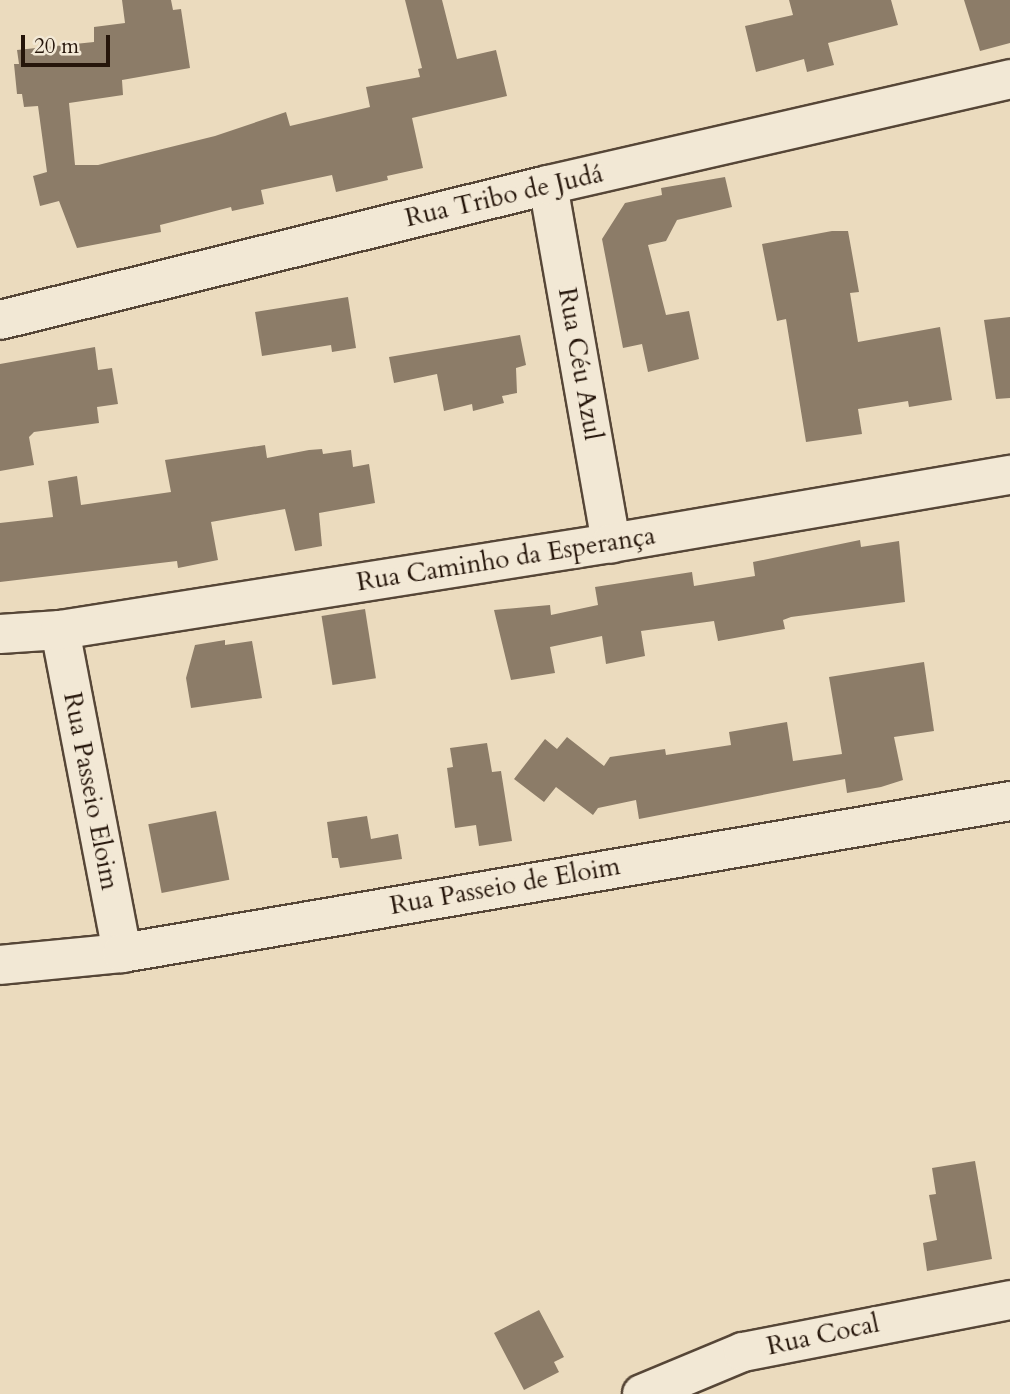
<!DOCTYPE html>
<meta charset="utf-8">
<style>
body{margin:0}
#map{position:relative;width:1010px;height:1394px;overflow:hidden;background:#ebdbbe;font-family:Cardo,serif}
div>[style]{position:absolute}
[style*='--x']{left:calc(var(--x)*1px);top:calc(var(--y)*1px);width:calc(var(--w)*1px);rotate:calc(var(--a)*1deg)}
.building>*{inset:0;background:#8c7c68;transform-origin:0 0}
.roads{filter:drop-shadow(2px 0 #564637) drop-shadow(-2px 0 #564637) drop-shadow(0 2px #564637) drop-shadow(0 -2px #564637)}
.minor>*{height:38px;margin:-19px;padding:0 19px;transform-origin:19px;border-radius:19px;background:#f2e8d5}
span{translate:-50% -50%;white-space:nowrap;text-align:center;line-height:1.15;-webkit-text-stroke:7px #f2e8d5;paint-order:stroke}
.street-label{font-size:26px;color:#25150a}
.scale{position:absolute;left:21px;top:35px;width:89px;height:32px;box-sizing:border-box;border:4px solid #25150a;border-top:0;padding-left:9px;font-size:21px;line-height:24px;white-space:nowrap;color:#25150a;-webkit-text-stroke:5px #f2e8d5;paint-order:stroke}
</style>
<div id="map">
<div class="building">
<div style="clip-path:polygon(122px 0,171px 0,173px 10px,181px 9px,190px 68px,122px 80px,123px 95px,69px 103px,75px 165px,98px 165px,215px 136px,286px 112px,290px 126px,370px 107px,366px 87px,420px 77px,418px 69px,422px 68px,405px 0,442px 0,457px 59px,496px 50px,507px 96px,412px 118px,423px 168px,387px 176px,388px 180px,336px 192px,332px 175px,261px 190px,264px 204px,232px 211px,231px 207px,160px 225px,161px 232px,77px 248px,59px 201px,40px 206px,33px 176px,47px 172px,38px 106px,24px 107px,22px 94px,17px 94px,14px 64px,19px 64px,17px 50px,94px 42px,94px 27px,125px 23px)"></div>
<div style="clip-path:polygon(789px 0,891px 0,898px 25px,828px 43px,834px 65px,807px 72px,804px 59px,756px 72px,745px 26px,793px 15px)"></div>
<div style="clip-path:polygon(964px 0,1010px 0,1010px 43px,980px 51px)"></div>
<div style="clip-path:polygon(725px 177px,732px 207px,677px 220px,666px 241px,648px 245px,666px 315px,689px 311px,699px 359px,648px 372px,642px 344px,623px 348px,602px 239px,625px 203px,662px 195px,661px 188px)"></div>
<div style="clip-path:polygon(832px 231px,848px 231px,859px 292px,850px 293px,858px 342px,940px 327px,952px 400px,909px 407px,908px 401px,858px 409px,862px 434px,806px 442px,786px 319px,777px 321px,762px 244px)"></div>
<div style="clip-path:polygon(348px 297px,356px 348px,332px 352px,331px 345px,262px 356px,255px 312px)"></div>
<div style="clip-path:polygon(1010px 317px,1010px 398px,996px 399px,984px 320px)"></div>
<div style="clip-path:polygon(520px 335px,526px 365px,516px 368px,517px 393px,502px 396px,504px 403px,473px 411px,472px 404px,444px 411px,437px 374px,394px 383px,389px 357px)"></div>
<div style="clip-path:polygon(95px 347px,98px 370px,112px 368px,118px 404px,97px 407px,99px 423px,34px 432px,29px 437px,34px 465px,0 471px,0 364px)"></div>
<div style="clip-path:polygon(265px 445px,267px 458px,309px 450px,322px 449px,323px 454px,351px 450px,353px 467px,369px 464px,375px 503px,319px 513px,322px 546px,295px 551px,285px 509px,211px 522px,218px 560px,178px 568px,177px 561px,0 582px,0 523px,53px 517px,48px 481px,77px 476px,81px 505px,171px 492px,165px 460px)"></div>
<div style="clip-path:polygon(860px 540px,861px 547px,899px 541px,905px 602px,791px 617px,783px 620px,785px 629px,718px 641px,714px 621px,641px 631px,645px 656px,606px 664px,602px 636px,550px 647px,555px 673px,511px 680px,494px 610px,550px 605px,551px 615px,598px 605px,595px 587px,692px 572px,694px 586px,755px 576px,753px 562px)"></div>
<div style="left:365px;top:609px;width:70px;height:44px;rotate:81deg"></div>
<div style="clip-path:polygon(225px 640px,225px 645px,252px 641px,262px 698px,191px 708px,186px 678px,195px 645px)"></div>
<div style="clip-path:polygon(924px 662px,934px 731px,894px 737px,903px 780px,881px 787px,847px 793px,845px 779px,639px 819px,636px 800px,598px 808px,593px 815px,556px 787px,544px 802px,514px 779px,545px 739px,557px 749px,567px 737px,604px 766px,610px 757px,665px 749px,666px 755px,731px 745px,729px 732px,787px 722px,793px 761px,842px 754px,829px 677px)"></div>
<div style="clip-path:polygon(487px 743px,492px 772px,501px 771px,512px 841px,479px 846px,476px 825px,455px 828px,447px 768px,453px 767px,450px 748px)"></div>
<div style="left:216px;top:811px;width:70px;height:69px;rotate:79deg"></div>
<div style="clip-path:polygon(367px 816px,371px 839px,398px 834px,402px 859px,340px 868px,338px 858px,332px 858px,327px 822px)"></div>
<div style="clip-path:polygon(975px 1161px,992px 1259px,927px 1271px,923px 1243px,937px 1240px,929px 1195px,936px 1194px,932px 1168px)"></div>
<div style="clip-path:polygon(539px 1310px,564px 1357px,554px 1362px,559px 1372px,524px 1390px,494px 1333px)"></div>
</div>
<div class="roads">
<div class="minor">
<div style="--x:548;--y:185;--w:364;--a:80"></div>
<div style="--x:0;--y:320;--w:564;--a:-13.84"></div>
<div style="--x:548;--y:185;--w:474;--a:-12.9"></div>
<div style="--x:60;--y:630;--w:329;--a:79.1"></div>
<div style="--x:0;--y:634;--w:60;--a:-3.8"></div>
<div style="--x:60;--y:630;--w:558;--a:-8.97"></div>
<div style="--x:611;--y:543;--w:405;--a:-9.7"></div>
<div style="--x:0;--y:965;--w:123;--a:-5.6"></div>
<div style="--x:122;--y:953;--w:901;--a:-9.71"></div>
<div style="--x:642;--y:1394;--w:109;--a:-22.6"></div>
<div style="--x:743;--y:1352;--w:272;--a:-11"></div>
</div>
</div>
<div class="street-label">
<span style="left:504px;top:196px;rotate:-13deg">Rua Tribo de Judá</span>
<span style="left:580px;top:364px;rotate:80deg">Rua Céu Azul</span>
<span style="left:506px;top:559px;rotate:-9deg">Rua Caminho da Esperança</span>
<span style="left:91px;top:791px;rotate:79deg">Rua Passeio Eloim</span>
<span style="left:505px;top:886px;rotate:-10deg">Rua Passeio de Eloim</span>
<span style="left:823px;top:1335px;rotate:-12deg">Rua Cocal</span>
</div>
<div class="scale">20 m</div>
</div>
